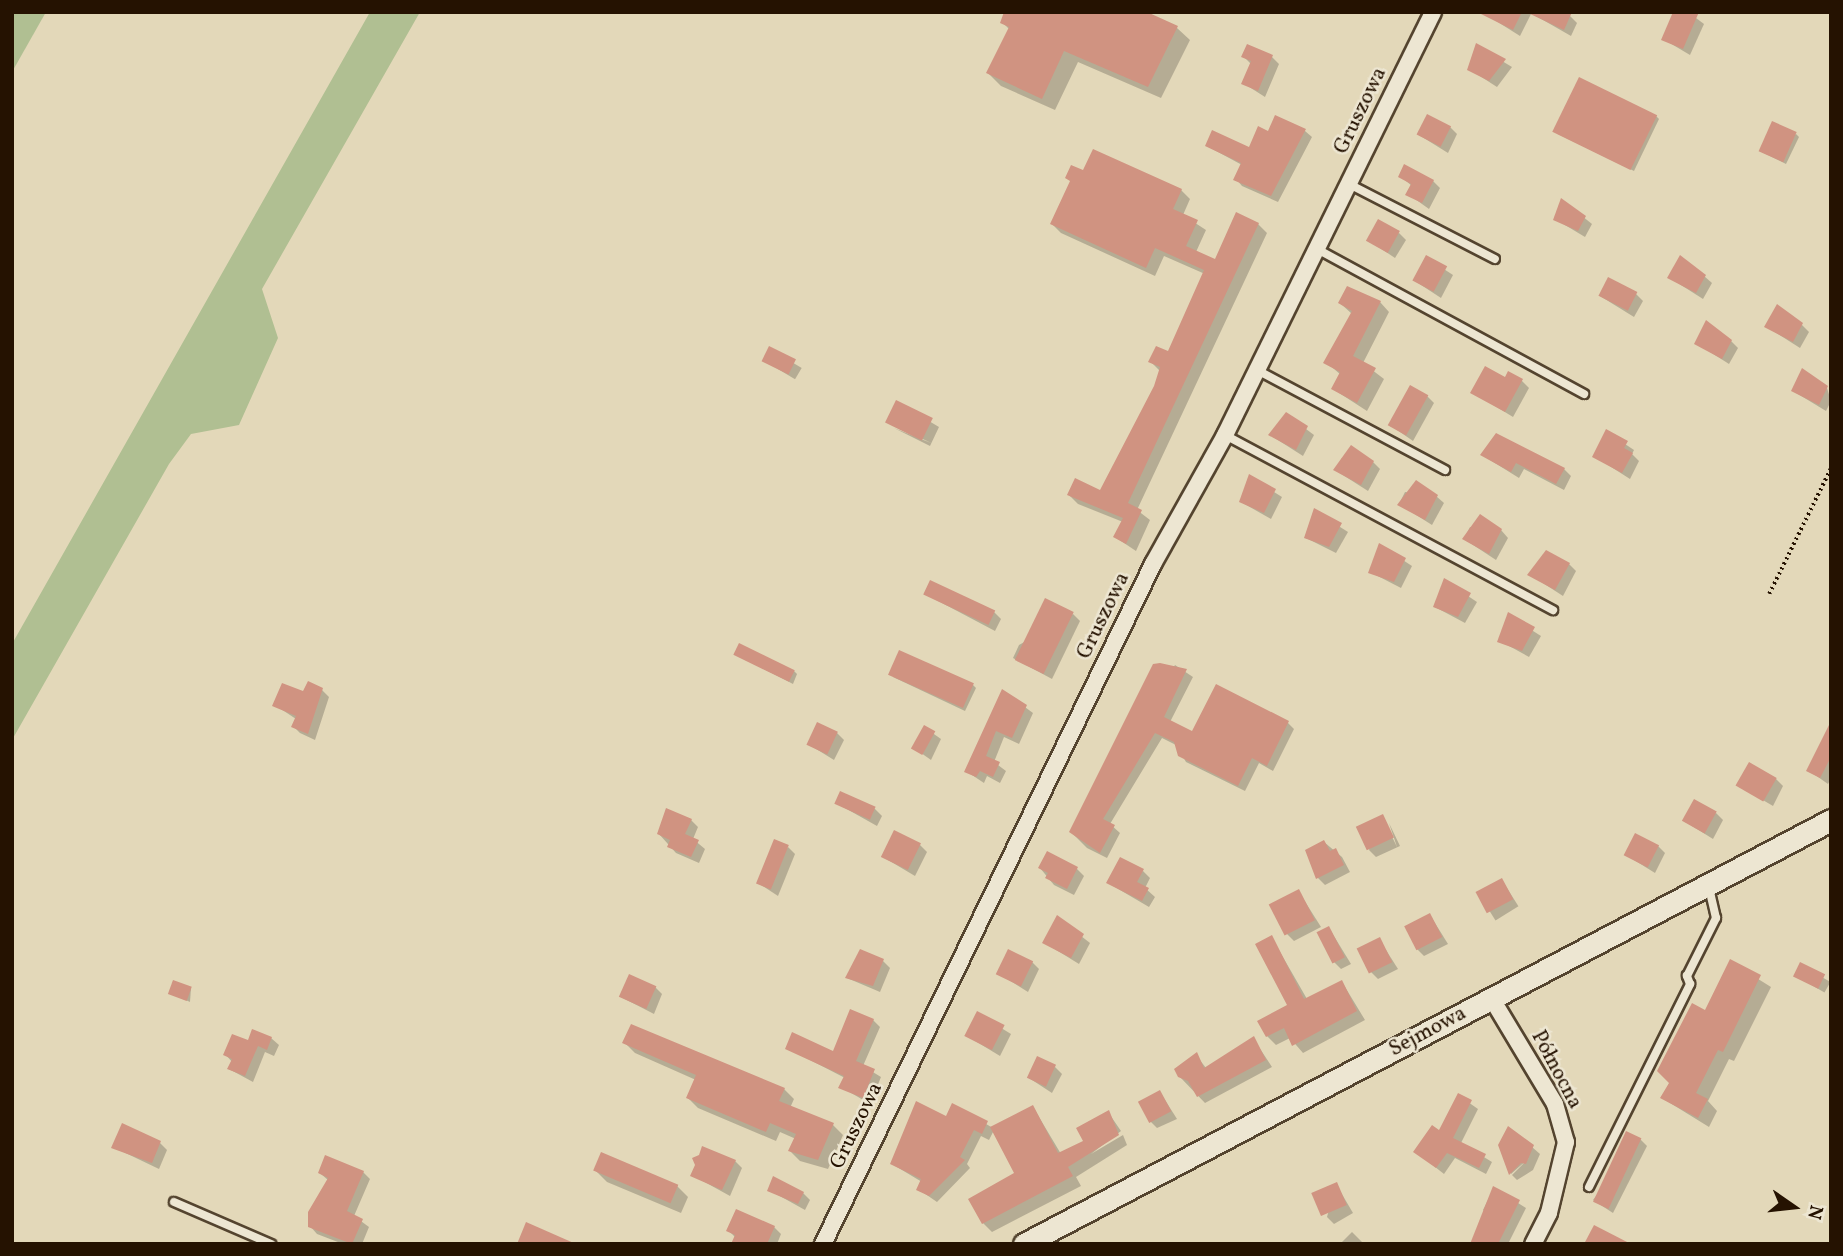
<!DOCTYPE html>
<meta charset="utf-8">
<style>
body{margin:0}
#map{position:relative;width:1843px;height:1256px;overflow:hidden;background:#e3d8b9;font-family:Vollkorn,serif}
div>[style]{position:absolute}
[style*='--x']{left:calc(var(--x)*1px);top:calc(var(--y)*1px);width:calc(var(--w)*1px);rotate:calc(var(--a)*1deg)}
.green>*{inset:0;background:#b0bf92}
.shadow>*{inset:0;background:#0003;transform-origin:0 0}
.building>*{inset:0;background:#d09381;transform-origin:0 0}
.path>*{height:3.5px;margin-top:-1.75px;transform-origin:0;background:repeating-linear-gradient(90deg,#251201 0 2px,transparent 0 5.5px)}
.roads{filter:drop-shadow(2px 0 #54442f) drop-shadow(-2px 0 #54442f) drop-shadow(0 2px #54442f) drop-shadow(0 -2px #54442f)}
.service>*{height:8px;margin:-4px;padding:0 4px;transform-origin:4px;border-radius:4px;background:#ede6d2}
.minor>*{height:16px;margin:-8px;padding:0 8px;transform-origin:8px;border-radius:8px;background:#ede6d2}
.secondary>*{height:21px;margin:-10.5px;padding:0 10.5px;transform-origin:10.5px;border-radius:10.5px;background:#ede6d2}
span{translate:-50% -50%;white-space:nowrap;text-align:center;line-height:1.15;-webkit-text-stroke:5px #ede6d2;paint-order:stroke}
.street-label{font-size:21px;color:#251201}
.frame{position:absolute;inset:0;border:14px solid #251201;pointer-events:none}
.north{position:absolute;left:1759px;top:1172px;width:70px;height:70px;-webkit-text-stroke:5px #ede6d2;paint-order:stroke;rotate:104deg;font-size:19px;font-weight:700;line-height:28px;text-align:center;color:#251201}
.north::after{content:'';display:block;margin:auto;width:24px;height:32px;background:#251201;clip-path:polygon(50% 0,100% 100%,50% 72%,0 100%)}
</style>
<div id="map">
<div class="green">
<div style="clip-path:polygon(12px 12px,46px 12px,12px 72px)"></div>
<div style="clip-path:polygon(370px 12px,420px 12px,262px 289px,278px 338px,239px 425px,191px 434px,169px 464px,12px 740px,12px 644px)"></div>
</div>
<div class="shadow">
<div style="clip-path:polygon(1497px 12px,1529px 12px,1531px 14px,1520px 36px,1493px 19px)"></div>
<div style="clip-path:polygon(1688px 12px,1704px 24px,1690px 55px,1663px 39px)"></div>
<div style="clip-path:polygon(1536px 16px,1570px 16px,1577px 23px,1571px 36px)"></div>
<div style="clip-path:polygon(1002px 22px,1177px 28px,1190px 40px,1161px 98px,1078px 62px,1055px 110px,1001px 86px,988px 73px,1010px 30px)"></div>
<div style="clip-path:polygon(1477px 46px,1512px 67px,1497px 87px,1469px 69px)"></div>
<div style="clip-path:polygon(1243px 56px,1272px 57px,1279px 64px,1265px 97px,1243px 83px,1251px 64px)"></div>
<div style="clip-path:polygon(1656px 116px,1659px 119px,1634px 171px,1558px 134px)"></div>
<div style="clip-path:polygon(1450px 127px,1457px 134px,1448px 153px,1419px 135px)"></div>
<div style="clip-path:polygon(1305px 131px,1312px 137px,1278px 202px,1242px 186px,1236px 179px,1242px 165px,1207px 146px,1249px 149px,1269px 133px)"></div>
<div style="clip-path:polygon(1796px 134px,1799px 137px,1786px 164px,1760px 151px)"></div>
<div style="clip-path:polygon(1084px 172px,1181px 190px,1190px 199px,1183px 215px,1206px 230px,1196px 252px,1216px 261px,1258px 224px,1267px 233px,1137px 510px,1150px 520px,1136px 551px,1115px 537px,1123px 522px,1078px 504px,1069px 495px,1101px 492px,1155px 386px,1160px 371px,1150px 361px,1169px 353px,1205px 274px,1164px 256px,1155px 276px,1061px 233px,1052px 224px)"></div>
<div style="clip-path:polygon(1400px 176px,1433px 181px,1440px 188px,1429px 209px,1408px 194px,1412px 186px)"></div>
<div style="clip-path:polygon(1562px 200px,1592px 224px,1585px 237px,1555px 219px)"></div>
<div style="clip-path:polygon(1399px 233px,1406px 240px,1395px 258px,1368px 240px)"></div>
<div style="clip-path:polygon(1427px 258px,1453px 275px,1441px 298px,1415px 281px)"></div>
<div style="clip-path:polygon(1704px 276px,1712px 283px,1703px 299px,1670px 278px)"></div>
<div style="clip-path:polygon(1636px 294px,1643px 301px,1634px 317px,1600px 296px)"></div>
<div style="clip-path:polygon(1380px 302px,1389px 312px,1363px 363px,1384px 379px,1367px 411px,1333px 389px,1341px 375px,1326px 362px,1352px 314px,1340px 303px)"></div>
<div style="clip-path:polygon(1802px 325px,1809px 332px,1800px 348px,1767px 327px)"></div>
<div style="clip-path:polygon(1731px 341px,1738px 348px,1729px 364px,1696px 343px)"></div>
<div style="left:770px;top:349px;width:37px;height:13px;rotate:31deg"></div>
<div style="clip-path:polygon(1506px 379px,1522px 381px,1529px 388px,1513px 417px,1472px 392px)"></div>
<div style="clip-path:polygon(1827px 388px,1831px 401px,1826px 411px,1793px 391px)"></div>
<div style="clip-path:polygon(1427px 396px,1434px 403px,1413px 441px,1390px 425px)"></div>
<div style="clip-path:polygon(897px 402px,939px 427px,930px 446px,894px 428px,931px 443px,888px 422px)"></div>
<div style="clip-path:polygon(1286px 414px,1314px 435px,1303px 456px,1270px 435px)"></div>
<div style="clip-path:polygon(1607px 432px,1634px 450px,1632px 454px,1639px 461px,1630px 479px,1594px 456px)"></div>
<div style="clip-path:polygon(1482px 455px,1564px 469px,1571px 476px,1564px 490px,1524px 469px,1519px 478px)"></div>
<div style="clip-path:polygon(1342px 458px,1373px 462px,1380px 469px,1368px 491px,1335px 470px)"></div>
<div style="clip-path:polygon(1250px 477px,1282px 497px,1271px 519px,1241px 502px)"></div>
<div style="clip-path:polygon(1405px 492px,1436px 496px,1444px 503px,1432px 525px,1399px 504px)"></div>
<div style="clip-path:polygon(1315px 511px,1348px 532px,1336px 553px,1306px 538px)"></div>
<div style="clip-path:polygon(1470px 527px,1501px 530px,1508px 538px,1496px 560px,1464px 539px)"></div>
<div style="clip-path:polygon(1380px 545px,1412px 566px,1401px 588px,1370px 572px)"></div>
<div style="clip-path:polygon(1569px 564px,1576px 571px,1563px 596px,1529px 574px)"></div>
<div style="clip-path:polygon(1444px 580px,1477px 602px,1465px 623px,1435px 607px)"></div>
<div style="clip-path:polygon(925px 594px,994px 612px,1001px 619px,995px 631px)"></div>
<div style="clip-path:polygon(1073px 614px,1080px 621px,1052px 679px,1013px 658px,1019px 645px)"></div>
<div style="clip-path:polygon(1508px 615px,1541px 636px,1529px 657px,1500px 641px)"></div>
<div style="clip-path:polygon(735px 654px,794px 671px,797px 674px,793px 684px)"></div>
<div style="clip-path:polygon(1175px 665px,1193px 677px,1170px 722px,1193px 734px,1288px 723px,1294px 729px,1273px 771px,1259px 763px,1245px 791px,1186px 762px,1176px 745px,1162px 738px,1110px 824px,1120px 833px,1107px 858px,1087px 848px,1071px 832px)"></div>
<div style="clip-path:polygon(893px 677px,973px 685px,976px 688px,965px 711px)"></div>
<div style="clip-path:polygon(322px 690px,329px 697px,315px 740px,300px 733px,293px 726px,296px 719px,275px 705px)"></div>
<div style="clip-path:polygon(1003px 691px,1033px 713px,1019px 744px,1004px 737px,994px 762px,1006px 771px,1000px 783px,987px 776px,984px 783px,966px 771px)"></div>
<div style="clip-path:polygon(924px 727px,941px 739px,931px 760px,914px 748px)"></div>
<div style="clip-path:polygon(837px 733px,844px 740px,834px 760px,808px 744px)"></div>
<div style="clip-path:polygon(1831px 739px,1831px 778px,1828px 784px,1808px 770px)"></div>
<div style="clip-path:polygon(1776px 779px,1783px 786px,1773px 806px,1739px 786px)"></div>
<div style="clip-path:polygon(836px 803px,875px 809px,882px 816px,877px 826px)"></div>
<div style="clip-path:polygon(1716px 813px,1723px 820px,1713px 839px,1684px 821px)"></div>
<div style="clip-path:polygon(1382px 816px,1397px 847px,1389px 823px,1400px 846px,1376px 857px,1369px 850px)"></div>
<div style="clip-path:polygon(691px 820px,698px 827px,693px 839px,705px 849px,699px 863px,676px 853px,659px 834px)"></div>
<div style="clip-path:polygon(1324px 842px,1342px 857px,1350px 872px,1325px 885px,1318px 878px)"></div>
<div style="clip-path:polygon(920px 845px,927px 852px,915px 876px,883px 857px)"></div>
<div style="clip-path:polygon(1658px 846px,1665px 853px,1655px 873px,1626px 855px)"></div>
<div style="clip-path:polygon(788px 847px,795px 854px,778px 896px,758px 883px)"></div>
<div style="clip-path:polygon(1040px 868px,1077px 869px,1084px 876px,1074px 895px,1054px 885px)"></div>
<div style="clip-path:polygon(1143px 871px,1150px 878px,1145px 888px,1155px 897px,1149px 907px,1108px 883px)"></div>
<div style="left:1502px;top:880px;width:31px;height:27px;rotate:58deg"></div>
<div style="clip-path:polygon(1299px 892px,1321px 927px,1294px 941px,1287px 934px)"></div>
<div style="clip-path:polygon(1430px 915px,1448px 944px,1424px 956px,1417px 949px)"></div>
<div style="clip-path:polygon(1058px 918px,1090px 943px,1079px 964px,1045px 943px)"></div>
<div style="clip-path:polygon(1329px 928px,1351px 964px,1341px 969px,1334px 962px)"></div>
<div style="clip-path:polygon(1272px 938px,1307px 999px,1342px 982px,1365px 1020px,1303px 1053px,1290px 1038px,1276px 1045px,1267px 1036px,1289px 1006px)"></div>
<div style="clip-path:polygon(1379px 939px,1398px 969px,1378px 979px,1371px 972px)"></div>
<div style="clip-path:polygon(883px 961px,890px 968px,880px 992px,847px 978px)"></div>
<div style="clip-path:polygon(1032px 962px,1039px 969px,1028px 992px,998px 973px)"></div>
<div style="clip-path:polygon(1731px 962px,1771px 987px,1734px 1061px,1729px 1059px,1708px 1101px,1717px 1111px,1709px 1127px,1662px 1098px)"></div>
<div style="left:1801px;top:965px;width:34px;height:12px;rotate:30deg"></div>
<div style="clip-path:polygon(655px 987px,662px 994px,654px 1014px,621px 997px)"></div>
<div style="clip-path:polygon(191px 988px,190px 1002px,170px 993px)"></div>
<div style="clip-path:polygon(977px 1013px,1011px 1034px,1000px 1056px,967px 1036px)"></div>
<div style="clip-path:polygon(873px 1020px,880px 1027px,863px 1066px,881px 1077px,870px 1104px,841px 1087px,845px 1078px,787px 1048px,834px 1053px)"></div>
<div style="clip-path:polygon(271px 1038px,279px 1045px,274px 1056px,265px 1052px,253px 1082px,229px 1069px,232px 1062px,226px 1055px,249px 1043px)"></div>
<div style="clip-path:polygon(1253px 1038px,1272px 1067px,1205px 1103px,1179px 1076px,1196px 1055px,1206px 1068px)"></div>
<div style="clip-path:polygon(625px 1043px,784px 1089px,794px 1099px,790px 1108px,833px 1125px,843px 1135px,828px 1169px,800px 1161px,790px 1151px,796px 1139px,780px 1132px,776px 1141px,698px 1108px,688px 1098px,696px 1080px,635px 1053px)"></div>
<div style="clip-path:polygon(1055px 1067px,1062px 1074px,1052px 1093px,1029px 1078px)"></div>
<div style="clip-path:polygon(1160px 1092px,1177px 1119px,1157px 1128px,1150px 1121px)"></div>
<div style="clip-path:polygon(1458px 1095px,1478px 1109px,1461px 1143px,1492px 1162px,1486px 1174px,1455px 1158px,1444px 1174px,1416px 1152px,1440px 1133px)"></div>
<div style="clip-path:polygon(953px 1105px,993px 1128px,1033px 1107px,1061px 1154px,1086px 1142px,1108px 1112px,1121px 1131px,1091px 1154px,1123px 1135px,1127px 1145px,1076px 1177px,1081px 1186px,992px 1232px,983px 1223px,1017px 1174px,994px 1130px,989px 1140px,981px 1136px,967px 1164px,970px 1168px,937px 1202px,918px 1189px,922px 1182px,892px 1164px,946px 1118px)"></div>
<div style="clip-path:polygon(1640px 1139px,1647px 1146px,1613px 1213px,1593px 1200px)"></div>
<div style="clip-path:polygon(160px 1143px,167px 1150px,159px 1169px,113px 1147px)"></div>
<div style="clip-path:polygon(1500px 1145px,1532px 1147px,1540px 1154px,1533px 1170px,1517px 1180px,1512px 1175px,1529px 1158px,1511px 1174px)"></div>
<div style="clip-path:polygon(735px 1161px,742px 1168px,730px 1196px,692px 1175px)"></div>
<div style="clip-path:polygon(596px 1171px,677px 1186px,688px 1197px,681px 1213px,607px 1182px)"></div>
<div style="clip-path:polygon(363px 1172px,370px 1179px,354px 1216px,369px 1227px,362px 1244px,343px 1244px,317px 1234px,310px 1226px,329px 1181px,320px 1173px)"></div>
<div style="clip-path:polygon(1336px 1184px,1353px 1213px,1334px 1224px,1327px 1217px)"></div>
<div style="clip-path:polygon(1494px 1188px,1526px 1208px,1508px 1244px,1471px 1244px,1487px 1214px,1483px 1210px)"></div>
<div style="clip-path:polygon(769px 1190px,803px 1193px,810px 1200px,805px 1210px)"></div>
<div style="clip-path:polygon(774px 1227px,781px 1234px,777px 1244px,732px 1244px,735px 1237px,729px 1231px)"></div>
<div style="clip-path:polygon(1352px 1232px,1364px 1244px,1340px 1244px)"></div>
</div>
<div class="building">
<div style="clip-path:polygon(1004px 12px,1147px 12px,1178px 26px,1148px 87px,1064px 51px,1042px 99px,986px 73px,1009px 27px,1000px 23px)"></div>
<div style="clip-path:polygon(1477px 12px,1522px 12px,1513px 30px)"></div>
<div style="clip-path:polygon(1526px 12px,1572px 12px,1564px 30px)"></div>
<div style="clip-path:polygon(1673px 12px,1699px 12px,1683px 49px,1661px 40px)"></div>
<div style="clip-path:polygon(1476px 43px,1506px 59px,1489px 81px,1467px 70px)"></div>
<div style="clip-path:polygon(1247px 44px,1273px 55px,1258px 91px,1241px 84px,1251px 61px,1241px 57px)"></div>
<div style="left:1579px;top:77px;width:87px;height:61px;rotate:26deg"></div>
<div style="left:1427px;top:114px;width:27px;height:23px;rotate:27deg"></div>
<div style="clip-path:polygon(1275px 115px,1306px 129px,1271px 196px,1233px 180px,1241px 163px,1205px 146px,1212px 130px,1249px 147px,1258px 126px,1268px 131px)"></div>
<div style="left:1772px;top:121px;width:27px;height:33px;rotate:24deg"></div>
<div style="clip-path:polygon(1093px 149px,1182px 189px,1173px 209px,1198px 220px,1186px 246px,1215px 259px,1236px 212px,1259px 223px,1128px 503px,1142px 510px,1126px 544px,1113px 537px,1123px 518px,1067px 495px,1075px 478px,1100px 490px,1154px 386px,1160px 367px,1148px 362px,1156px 346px,1168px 351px,1204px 270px,1155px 248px,1146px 268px,1050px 224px,1070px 181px,1065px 178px,1071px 165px,1083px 170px)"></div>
<div style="clip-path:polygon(1404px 164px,1434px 180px,1422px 203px,1405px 195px,1411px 184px,1398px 177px)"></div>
<div style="clip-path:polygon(1561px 198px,1586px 216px,1578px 231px,1553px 220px)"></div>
<div style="left:1378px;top:219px;width:25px;height:25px;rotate:29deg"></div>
<div style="left:1426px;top:255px;width:24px;height:29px;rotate:28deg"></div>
<div style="clip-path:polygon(1680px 255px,1706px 275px,1696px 293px,1667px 278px)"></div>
<div style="left:1608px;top:277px;width:33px;height:21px;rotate:27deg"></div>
<div style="clip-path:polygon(1347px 286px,1381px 301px,1353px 356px,1376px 368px,1357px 403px,1331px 389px,1340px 372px,1323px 363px,1352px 311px,1338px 303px)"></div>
<div style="clip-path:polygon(1777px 304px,1803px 323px,1793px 342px,1764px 327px)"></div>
<div style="clip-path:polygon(1706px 320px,1732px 340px,1722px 359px,1694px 344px)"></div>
<div style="left:769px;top:346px;width:30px;height:17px;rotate:26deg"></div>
<div style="clip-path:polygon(1485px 366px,1505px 377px,1508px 371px,1523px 379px,1505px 412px,1470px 393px)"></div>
<div style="clip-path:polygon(1802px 368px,1828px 386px,1819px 405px,1791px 391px)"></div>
<div style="left:1410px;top:385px;width:21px;height:46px;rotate:29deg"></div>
<div style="left:896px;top:400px;width:41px;height:25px;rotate:26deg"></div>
<div style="clip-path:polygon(1286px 412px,1308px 426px,1296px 450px,1268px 435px)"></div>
<div style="clip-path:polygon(1606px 429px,1628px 441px,1624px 448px,1633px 453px,1622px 473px,1592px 457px)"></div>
<div style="clip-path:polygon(1496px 433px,1565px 468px,1556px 484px,1516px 463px,1511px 472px,1480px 455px)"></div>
<div style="clip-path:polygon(1351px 445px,1374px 461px,1361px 485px,1333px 470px)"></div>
<div style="clip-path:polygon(1249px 474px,1276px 489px,1264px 513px,1239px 502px)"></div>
<div style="clip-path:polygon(1416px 480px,1438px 495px,1425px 520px,1397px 505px)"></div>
<div style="clip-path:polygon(1314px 508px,1342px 523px,1329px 547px,1304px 538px)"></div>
<div style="clip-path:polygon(1480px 514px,1502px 529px,1489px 554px,1462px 539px)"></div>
<div style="clip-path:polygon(1379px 543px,1406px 558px,1394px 582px,1368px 573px)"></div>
<div style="clip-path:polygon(1546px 550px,1570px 563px,1555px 590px,1527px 575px)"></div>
<div style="clip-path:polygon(1444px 578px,1471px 593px,1458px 617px,1433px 607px)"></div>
<div style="left:930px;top:580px;width:72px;height:16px;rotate:25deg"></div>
<div style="left:1045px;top:598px;width:32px;height:69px;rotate:26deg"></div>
<div style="clip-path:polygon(1508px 612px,1535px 627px,1522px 651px,1497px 642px)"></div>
<div style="left:739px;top:643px;width:62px;height:13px;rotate:26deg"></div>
<div style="left:899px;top:650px;width:82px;height:27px;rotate:24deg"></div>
<div style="clip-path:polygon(1160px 663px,1187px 669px,1164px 717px,1192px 731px,1216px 684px,1289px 721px,1267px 766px,1252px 758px,1238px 786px,1178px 756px,1174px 742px,1155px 733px,1103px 819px,1115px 825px,1100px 853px,1069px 832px,1153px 664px)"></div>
<div style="clip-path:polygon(308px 681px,323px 688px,308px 734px,291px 727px,296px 716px,272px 706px,282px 683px,303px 691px)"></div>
<div style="clip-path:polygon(1002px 689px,1027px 705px,1012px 738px,996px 731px,986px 756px,1000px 762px,993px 777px,980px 771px,976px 777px,964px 772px)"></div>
<div style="clip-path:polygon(1831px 721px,1831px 757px,1820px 778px,1806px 771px)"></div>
<div style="left:817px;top:722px;width:23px;height:25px;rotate:25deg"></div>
<div style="left:924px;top:725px;width:13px;height:27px;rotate:29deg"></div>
<div style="left:1749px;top:762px;width:32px;height:27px;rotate:30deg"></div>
<div style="left:840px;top:791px;width:39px;height:14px;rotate:24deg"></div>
<div style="left:1694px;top:799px;width:26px;height:25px;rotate:29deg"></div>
<div style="clip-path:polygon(666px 808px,692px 819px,685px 834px,699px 840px,691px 857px,667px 847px,670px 840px,657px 834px)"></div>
<div style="left:1383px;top:814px;width:26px;height:30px;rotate:65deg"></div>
<div style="left:894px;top:830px;width:30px;height:30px;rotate:26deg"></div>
<div style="left:1635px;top:833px;width:27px;height:25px;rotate:27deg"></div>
<div style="left:774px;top:839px;width:16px;height:48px;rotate:22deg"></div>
<div style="clip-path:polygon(1324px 840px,1330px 851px,1336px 848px,1344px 865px,1316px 879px,1305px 850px)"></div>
<div style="clip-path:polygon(1047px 851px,1078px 867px,1067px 889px,1045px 878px,1048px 873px,1038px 868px)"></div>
<div style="clip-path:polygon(1120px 857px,1144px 869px,1137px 882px,1149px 888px,1142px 901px,1106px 883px)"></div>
<div style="left:1502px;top:878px;width:24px;height:30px;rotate:62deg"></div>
<div style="left:1299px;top:889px;width:35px;height:34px;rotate:63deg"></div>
<div style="left:1430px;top:913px;width:27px;height:29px;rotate:63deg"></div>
<div style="clip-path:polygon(1057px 915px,1084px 934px,1071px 958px,1042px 943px)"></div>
<div style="left:1329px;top:926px;width:35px;height:14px;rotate:63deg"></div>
<div style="clip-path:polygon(1272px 935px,1304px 999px,1342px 980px,1357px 1011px,1292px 1046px,1284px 1028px,1266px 1037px,1257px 1021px,1287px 1005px,1255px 944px)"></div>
<div style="left:1380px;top:937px;width:28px;height:26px;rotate:64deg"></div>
<div style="clip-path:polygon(860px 949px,884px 959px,873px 986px,845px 978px)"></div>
<div style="left:1008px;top:949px;width:28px;height:28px;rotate:26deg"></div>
<div style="clip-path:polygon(1730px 959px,1761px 975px,1723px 1052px,1718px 1050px,1696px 1093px,1708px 1099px,1698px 1118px,1660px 1098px,1669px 1083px,1657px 1071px,1692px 1003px,1705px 1010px)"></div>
<div style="left:1800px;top:962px;width:28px;height:16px;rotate:26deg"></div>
<div style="left:629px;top:974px;width:30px;height:25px;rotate:24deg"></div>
<div style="left:173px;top:980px;width:20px;height:15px;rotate:20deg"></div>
<div style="clip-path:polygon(850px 1009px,874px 1019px,856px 1061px,875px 1069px,863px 1098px,838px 1088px,844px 1076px,785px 1049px,792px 1032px,833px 1051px)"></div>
<div style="left:977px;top:1011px;width:31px;height:28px;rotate:27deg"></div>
<div style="clip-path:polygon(631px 1024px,785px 1088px,779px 1101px,834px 1123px,818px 1160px,788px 1151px,796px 1134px,770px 1123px,766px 1132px,686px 1098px,696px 1075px,622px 1043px)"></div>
<div style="clip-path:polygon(252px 1029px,272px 1037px,267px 1050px,258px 1046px,245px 1076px,227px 1069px,232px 1059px,223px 1055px,232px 1034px,248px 1040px)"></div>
<div style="clip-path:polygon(1254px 1036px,1266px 1060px,1197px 1097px,1188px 1081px,1178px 1077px,1174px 1069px,1197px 1052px,1204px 1068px)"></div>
<div style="left:1037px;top:1056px;width:21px;height:24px;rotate:25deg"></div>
<div style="left:1160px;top:1090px;width:24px;height:25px;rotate:62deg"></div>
<div style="clip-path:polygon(1458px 1093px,1472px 1100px,1453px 1138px,1486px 1154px,1479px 1168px,1447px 1153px,1436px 1168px,1413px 1152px,1432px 1125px,1439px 1130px)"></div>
<div style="clip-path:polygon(916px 1101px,946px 1116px,952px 1103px,988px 1121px,982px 1134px,974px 1130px,960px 1157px,965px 1160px,929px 1196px,916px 1190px,921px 1179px,890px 1164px)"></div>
<div style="clip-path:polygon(1033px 1105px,1058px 1153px,1083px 1141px,1076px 1128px,1109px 1110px,1119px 1135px,1068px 1167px,1073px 1176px,982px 1224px,968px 1199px,1014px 1173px,990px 1127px)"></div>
<div style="clip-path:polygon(122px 1123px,161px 1141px,152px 1163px,111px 1148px)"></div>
<div style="clip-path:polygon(1508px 1126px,1534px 1145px,1526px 1164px,1521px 1163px,1509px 1175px,1498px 1145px)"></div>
<div style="left:1626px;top:1131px;width:17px;height:78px;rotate:25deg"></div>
<div style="clip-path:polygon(702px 1146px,736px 1160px,722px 1190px,690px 1176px,695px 1165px,692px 1158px,699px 1155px)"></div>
<div style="left:601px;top:1152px;width:84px;height:20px;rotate:23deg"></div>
<div style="clip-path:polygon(325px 1155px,364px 1171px,347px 1211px,363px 1219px,352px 1244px,308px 1227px,308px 1212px,328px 1178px,318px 1173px)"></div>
<div style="clip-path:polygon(773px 1176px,804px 1192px,798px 1204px,767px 1191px)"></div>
<div style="left:1337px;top:1182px;width:25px;height:28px;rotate:67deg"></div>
<div style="clip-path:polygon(1493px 1186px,1520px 1200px,1498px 1244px,1470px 1244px)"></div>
<div style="clip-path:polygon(736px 1209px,775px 1226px,767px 1244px,731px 1244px,735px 1235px,726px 1231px)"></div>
<div style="clip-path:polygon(526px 1222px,576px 1244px,517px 1244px)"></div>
<div style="clip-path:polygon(1594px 1225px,1631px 1244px,1584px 1244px)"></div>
</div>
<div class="path">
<div style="--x:1769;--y:594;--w:140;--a:-63.8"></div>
</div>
<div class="roads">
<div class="service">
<div style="--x:1349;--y:184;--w:164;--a:27.2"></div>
<div style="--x:1317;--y:249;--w:304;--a:28.5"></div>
<div style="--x:1257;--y:370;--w:213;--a:28"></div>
<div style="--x:1225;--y:435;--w:372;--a:28.1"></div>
<div style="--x:1589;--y:1187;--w:227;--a:-63.5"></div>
<div style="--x:1690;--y:984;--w:9;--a:-111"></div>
<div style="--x:1687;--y:976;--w:65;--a:-63.4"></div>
<div style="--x:1716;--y:918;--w:32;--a:-103"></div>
<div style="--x:174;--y:1202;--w:106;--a:23.4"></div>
</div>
<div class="minor">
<div style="--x:1492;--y:999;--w:122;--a:59"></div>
<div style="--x:1555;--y:1104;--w:40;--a:74"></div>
<div style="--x:1566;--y:1142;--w:73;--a:103.5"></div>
<div style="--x:1549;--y:1213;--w:35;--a:117"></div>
<div style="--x:823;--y:1244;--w:756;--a:-64.11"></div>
<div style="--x:1153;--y:564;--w:148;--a:-60.8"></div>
<div style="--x:1225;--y:435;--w:471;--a:-63.8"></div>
</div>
<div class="secondary">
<div style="--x:1024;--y:1244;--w:912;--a:-27.72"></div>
</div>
</div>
<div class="street-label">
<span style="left:1361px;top:111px;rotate:-64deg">Gruszowa</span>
<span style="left:1104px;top:616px;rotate:-64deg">Gruszowa</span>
<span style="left:1428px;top:1032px;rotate:-28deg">Sejmowa</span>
<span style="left:1556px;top:1070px;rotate:62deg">Północna</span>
<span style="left:857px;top:1126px;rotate:-64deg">Gruszowa</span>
</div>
<div class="frame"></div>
<div class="north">N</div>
</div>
